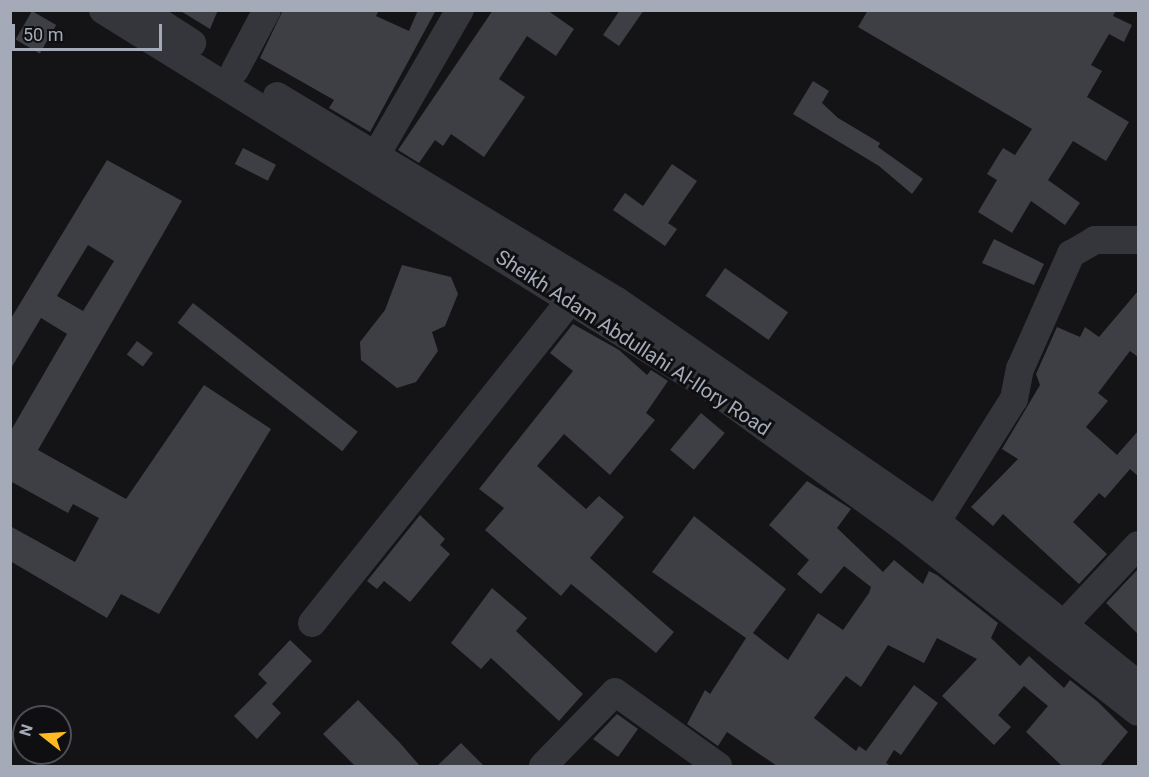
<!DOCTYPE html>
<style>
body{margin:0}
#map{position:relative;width:1149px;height:777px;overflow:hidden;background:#141416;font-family:Roboto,sans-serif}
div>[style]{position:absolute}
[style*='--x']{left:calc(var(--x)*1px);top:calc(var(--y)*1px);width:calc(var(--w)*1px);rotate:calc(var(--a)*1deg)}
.building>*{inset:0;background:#3e3f44;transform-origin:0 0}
.minor>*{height:28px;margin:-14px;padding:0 14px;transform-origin:14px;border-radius:14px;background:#35363c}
span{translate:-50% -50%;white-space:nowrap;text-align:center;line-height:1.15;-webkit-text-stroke:6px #0f0f11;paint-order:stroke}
.street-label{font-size:20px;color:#a4aab8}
.frame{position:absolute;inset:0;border:12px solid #a4aab8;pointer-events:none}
.north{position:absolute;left:12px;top:705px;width:60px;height:60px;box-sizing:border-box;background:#0f0f11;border:2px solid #4b4d54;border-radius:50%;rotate:287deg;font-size:16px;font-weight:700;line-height:24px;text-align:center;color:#a4aab8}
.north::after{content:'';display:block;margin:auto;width:21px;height:27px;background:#ffba23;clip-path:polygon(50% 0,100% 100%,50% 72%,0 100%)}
.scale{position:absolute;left:12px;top:24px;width:150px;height:27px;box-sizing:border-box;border:3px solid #a4aab8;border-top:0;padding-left:8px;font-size:18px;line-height:21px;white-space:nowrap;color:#a4aab8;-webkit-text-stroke:4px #0f0f11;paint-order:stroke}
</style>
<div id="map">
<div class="building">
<div style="clip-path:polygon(179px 10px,218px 10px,210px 29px)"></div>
<div style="clip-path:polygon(283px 10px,379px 10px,376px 16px,409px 31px,418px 10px,436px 10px,370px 132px,329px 108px,334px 100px,260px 58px)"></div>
<div style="clip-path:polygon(493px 10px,547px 10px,574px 29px,556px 56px,527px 36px,499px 79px,525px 97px,484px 157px,451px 134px,443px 146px,435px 140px,419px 163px,398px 150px)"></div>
<div style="clip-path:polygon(620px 10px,644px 10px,619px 46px,603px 35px)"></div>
<div style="clip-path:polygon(868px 10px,1116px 10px,1113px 16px,1132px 25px,1124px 42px,1109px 34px,1091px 65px,1102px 71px,1087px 97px,1129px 122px,1106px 161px,1073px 141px,1048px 180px,1080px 203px,1065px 225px,1031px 201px,1012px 233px,978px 212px,997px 180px,987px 174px,1003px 148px,1015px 155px,1032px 129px,858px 27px)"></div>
<div style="left:32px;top:11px;width:28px;height:33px;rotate:30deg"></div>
<div style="clip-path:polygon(813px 81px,829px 91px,822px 103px,838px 118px,880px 143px,878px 147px,923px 179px,912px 194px,879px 166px,793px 114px)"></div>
<div style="left:243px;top:148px;width:37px;height:18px;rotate:27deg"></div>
<div style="clip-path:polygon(evenodd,107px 160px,182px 201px,38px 450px,126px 499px,204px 385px,271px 429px,159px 614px,121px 594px,107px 618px,10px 561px,10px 526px,75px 562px,99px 518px,73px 504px,68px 513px,10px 481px,10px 432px,67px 334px,41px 318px,10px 370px,10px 320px,107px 160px,88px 245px,114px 261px,83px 311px,57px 296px,88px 245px)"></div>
<div style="clip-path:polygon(672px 164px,697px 181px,668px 223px,677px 229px,665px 246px,613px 210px,625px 193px,643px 206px)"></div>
<div style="clip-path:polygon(994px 239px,1044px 264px,1034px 285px,982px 263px)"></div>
<div style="clip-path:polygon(402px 265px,451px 277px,458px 294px,445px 326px,432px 332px,438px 351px,416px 382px,397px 388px,361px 360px,360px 342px,385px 310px)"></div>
<div style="left:725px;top:268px;width:77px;height:34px;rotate:35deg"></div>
<div style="clip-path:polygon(1138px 291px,1138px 357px,1130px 351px,1098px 393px,1108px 401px,1086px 427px,1117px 455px,1138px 431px,1138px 476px,1130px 469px,1105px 498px,1099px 493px,1073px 522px,1107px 554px,1079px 584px,1003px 514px,993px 526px,971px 507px,1018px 459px,1002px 449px,1040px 385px,1036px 374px,1057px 327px,1080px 337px,1085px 327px,1099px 337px)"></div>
<div style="left:193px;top:303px;width:209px;height:25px;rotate:38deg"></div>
<div style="clip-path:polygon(573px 324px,619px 350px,647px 375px,651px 370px,668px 381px,646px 413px,655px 420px,610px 475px,564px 434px,537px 466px,586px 509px,599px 496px,624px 517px,590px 558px,674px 632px,656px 653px,571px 584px,561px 596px,485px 530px,504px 508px,479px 489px,573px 371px,550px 353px)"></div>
<div style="left:137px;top:341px;width:20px;height:17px;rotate:37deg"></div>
<div style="left:701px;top:413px;width:31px;height:48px;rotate:40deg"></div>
<div style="clip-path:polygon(807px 481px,851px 509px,837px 528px,883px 572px,894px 560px,923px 584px,929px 571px,937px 575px,998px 623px,991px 638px,1020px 666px,1029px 656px,1064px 688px,1070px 680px,1098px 702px,1128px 732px,1100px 766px,1062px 766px,1026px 732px,1048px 706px,1024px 686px,998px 715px,1011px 727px,994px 745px,942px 696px,977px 659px,937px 638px,924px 663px,888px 645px,861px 687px,846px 676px,814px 718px,856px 751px,859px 746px,866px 751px,914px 685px,938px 703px,901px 755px,894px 750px,886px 763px,891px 766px,777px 766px,727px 732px,718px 746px,687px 724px,705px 690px,710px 694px,746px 638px,652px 572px,694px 516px,786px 589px,753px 633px,788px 660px,818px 613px,843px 630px,869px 593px,871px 587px,844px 566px,821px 594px,797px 574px,809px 560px,769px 525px)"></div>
<div style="clip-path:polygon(420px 515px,445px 539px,440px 545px,450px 554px,410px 602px,384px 581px,377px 589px,367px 581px)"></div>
<div style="clip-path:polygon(1138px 569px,1138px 634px,1106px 603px)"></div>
<div style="clip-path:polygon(492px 588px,527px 618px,516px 631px,583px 694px,559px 721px,491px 658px,481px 669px,451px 643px)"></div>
<div style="clip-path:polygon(290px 640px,312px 661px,272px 704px,281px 713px,257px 739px,234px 716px,267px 683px,258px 674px)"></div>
<div style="clip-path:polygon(358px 700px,400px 743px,420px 766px,355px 766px,323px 734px)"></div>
<div style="clip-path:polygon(617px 714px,638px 729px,618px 757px,593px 739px)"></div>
<div style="clip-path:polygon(461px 743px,484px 766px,437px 766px)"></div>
</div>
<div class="minor">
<div style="--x:103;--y:10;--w:716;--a:31.87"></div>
<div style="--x:711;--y:388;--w:237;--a:35.9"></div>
<div style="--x:903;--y:527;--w:299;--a:38.2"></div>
<div style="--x:141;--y:10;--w:61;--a:32.9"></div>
<div style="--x:235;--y:70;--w:68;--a:-61.9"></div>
<div style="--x:277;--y:96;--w:397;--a:31.1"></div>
<div style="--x:617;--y:301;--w:389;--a:34.6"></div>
<div style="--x:937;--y:522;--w:259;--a:39"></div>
<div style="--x:375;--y:157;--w:170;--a:-60"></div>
<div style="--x:927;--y:537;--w:163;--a:-57.8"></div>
<div style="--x:1014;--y:399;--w:31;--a:-79"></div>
<div style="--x:1020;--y:369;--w:126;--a:-66.1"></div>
<div style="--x:1071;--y:254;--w:28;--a:-30"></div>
<div style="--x:1095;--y:240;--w:43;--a:0"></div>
<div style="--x:1066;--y:622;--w:105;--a:-46.9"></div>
<div style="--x:312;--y:623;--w:415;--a:-51.3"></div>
<div style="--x:543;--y:766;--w:103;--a:-45.8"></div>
<div style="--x:615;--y:692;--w:127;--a:35.7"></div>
</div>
<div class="street-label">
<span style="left:633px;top:343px;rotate:33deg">Sheikh Adam Abdullahi Al-Ilory Road</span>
</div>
<div class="frame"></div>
<div class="north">N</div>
<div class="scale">50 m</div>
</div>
